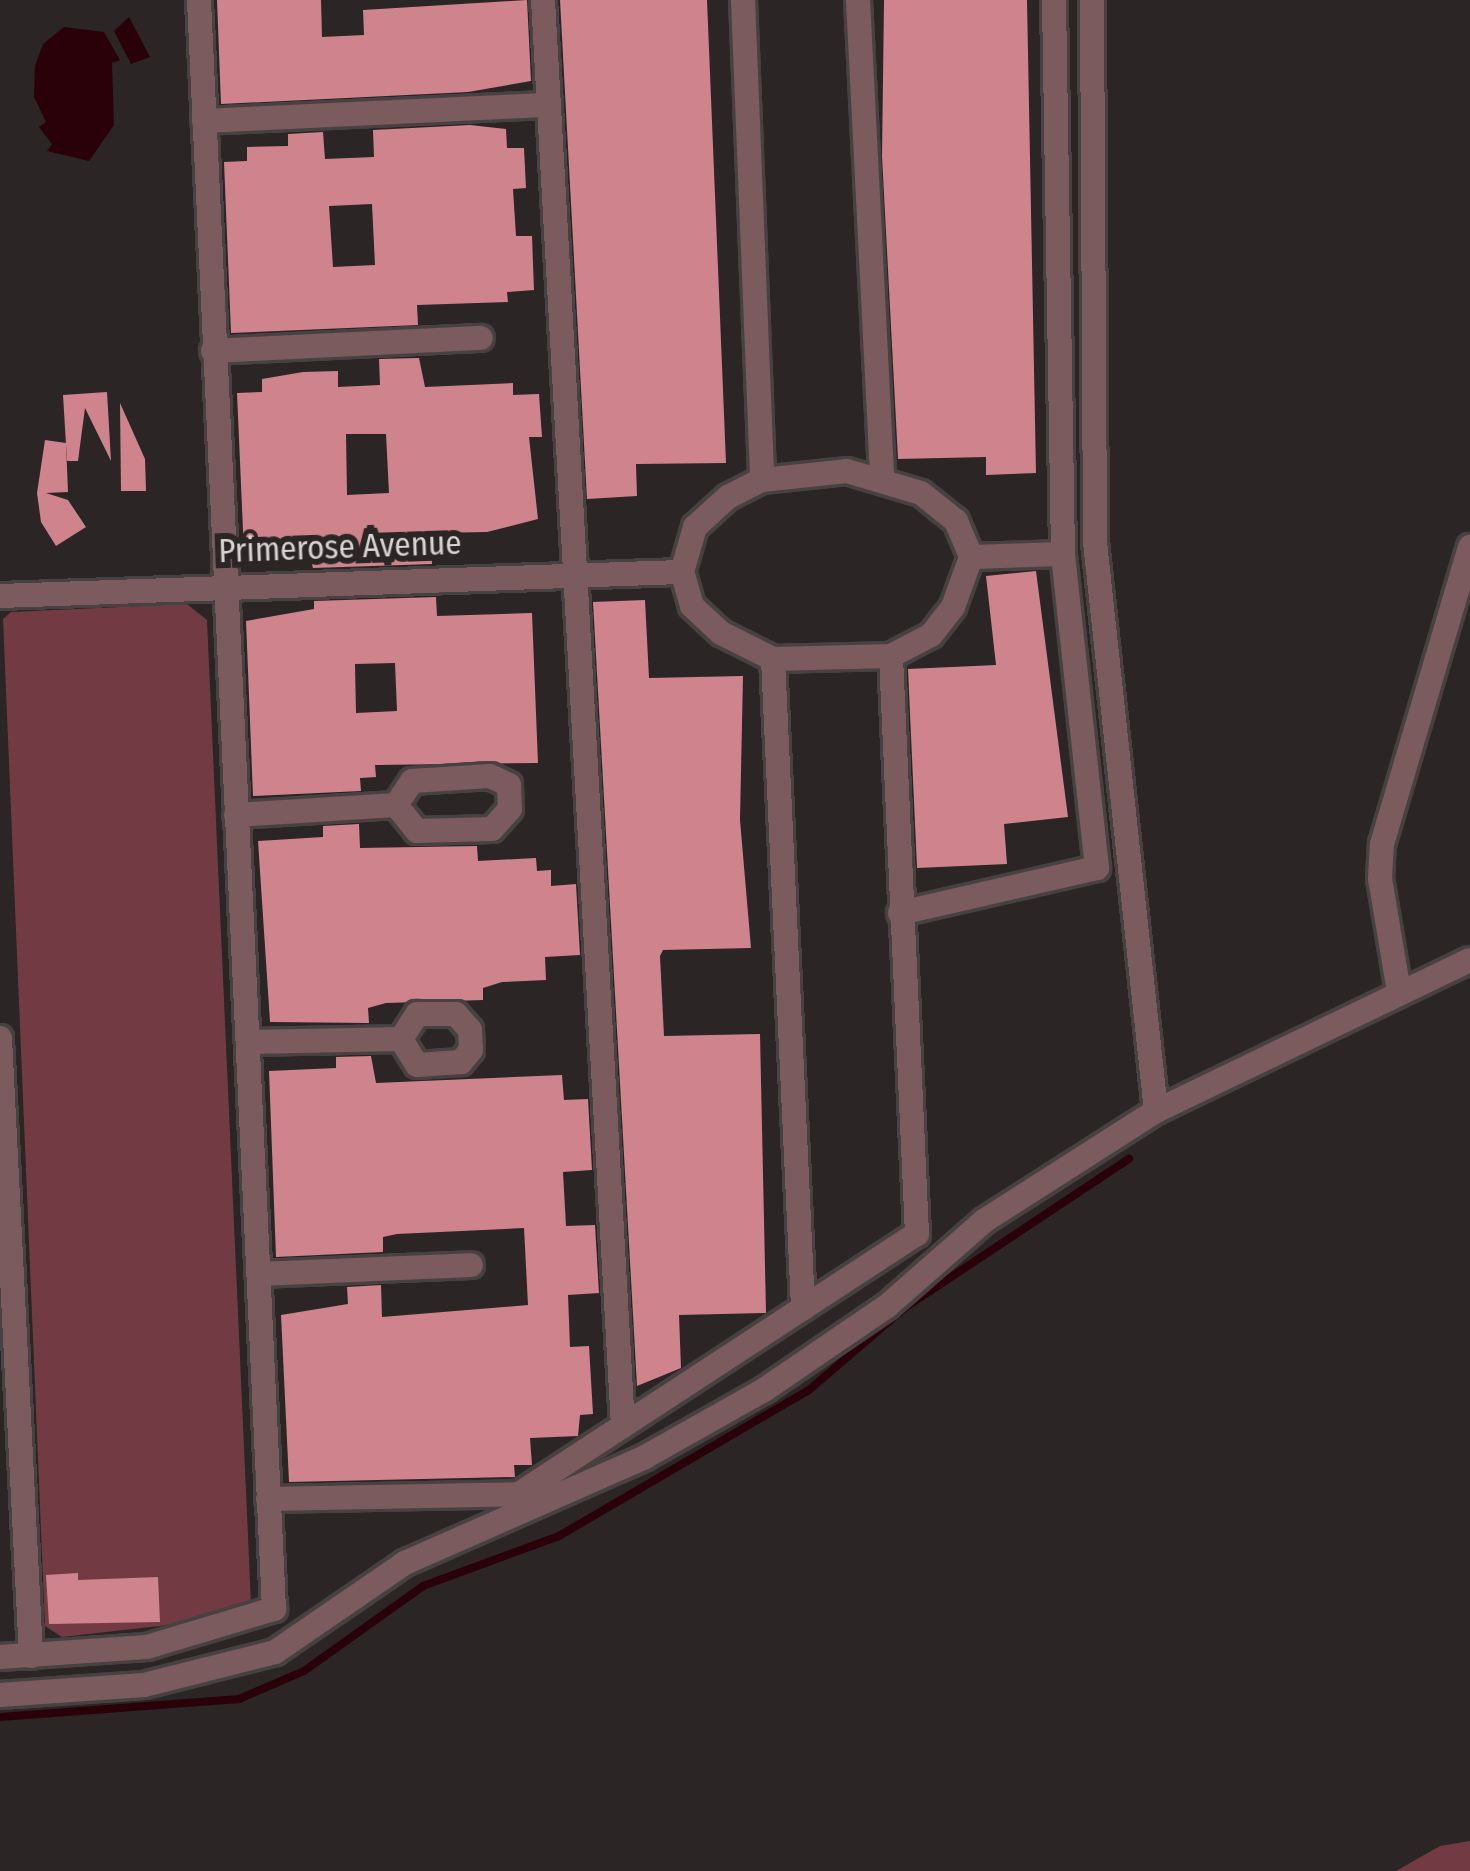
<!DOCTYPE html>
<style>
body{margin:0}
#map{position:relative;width:1470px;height:1871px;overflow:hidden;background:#2b2525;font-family:"Fira Sans Condensed",sans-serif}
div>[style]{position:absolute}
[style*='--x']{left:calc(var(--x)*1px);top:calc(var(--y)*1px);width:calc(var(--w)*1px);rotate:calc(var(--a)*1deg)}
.green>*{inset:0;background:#723b44}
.water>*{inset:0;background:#2a0009}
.stream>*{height:8px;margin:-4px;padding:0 4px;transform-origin:4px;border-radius:4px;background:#2a0009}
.building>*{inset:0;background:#cf838d}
.roads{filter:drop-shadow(3px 0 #474141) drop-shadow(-3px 0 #474141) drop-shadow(0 3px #474141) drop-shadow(0 -3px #474141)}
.street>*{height:24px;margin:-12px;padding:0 12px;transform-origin:12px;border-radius:12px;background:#7b5b5e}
span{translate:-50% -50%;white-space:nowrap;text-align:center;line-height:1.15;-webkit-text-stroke:12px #2b2525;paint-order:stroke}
.street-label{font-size:33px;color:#d8d4d4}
</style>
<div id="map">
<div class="green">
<div style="clip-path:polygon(187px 604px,207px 620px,251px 1604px,238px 1617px,62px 1637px,45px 1626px,3px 619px,11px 612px)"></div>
<div style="clip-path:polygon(1470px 1841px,1470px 1871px,1396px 1871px,1440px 1846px)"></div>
</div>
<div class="water">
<div style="clip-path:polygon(129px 17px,150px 57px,131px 64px,114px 31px)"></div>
<div style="clip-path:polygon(64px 27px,104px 32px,120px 60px,112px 63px,114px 125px,89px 161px,47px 151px,52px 144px,39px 127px,46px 122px,34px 97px,35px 66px,43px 44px)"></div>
</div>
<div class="stream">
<div style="--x:0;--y:1717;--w:240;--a:-4.3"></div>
<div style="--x:239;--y:1699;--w:71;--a:-23.3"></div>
<div style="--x:304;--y:1671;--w:146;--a:-35.5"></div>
<div style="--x:423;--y:1586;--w:145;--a:-20.2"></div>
<div style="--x:559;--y:1536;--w:290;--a:-30.3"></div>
<div style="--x:809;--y:1390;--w:128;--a:-40.6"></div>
<div style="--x:906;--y:1307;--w:268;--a:-33.6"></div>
</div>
<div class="building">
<div style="clip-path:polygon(217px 0,321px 0,322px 37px,364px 35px,363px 10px,527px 0,531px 81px,468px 92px,221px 104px)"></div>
<div style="clip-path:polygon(560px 0,707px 0,726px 463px,636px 464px,637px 496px,587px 499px)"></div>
<div style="clip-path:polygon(884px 0,1027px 0,1036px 473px,986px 475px,986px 457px,898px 459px,882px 156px)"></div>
<div style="clip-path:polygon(evenodd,470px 125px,506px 129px,507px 148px,524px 148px,526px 188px,513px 189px,516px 236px,532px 236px,534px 290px,507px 292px,508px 302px,417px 305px,418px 325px,231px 333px,224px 162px,247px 161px,247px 147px,288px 146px,288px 134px,323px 132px,325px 159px,374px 157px,373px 130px,470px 125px,372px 204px,375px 265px,333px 267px,329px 206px,372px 204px)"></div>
<div style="clip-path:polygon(evenodd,419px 358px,425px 387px,513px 383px,513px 395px,539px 394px,542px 437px,529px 437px,538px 519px,487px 532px,431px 533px,432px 564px,313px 568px,311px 561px,244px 553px,237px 393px,262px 392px,262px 379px,303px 372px,338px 371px,338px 387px,380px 385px,379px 359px,419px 358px,346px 434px,386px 434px,389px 493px,347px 495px,346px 434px)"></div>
<div style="clip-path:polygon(107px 392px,111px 461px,85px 408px,78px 461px,67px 461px,63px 395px)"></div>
<div style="clip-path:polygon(120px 403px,145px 459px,146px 491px,121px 491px)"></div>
<div style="clip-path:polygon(45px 440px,66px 443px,68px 492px,46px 493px,68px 500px,86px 527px,56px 546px,41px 522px,37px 493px)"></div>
<div style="clip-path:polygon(1036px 571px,1068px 817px,1004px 824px,1007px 864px,917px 868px,908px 669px,996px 665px,986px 576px)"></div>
<div style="clip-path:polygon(evenodd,436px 597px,437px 616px,532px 613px,538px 763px,375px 765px,376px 777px,360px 778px,361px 791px,253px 796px,246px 621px,314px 609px,314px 601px,436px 597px,395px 663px,397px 711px,356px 713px,355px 664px,395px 663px)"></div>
<div style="clip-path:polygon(645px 600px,649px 678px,743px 676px,740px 820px,751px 948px,663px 950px,660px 956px,664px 1036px,760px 1034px,766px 1313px,679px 1315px,681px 1368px,637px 1386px,593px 602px)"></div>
<div style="clip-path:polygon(359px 824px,360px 848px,477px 846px,478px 861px,536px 858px,537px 871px,551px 870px,551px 886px,576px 884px,580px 955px,545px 957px,546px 980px,502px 982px,483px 988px,483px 1000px,386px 1003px,368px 1008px,369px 1023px,270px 1022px,258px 841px,323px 837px,323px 826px)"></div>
<div style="clip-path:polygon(371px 1056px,376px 1083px,562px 1075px,564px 1100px,588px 1099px,592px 1170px,563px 1172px,566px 1226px,595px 1225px,599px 1293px,568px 1295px,570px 1347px,589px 1346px,593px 1414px,580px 1415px,578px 1436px,530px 1438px,532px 1465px,514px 1465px,515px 1477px,289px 1482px,281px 1315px,348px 1304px,347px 1287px,381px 1285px,382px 1317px,528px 1305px,524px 1228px,397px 1234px,383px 1237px,383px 1252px,276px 1257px,269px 1071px,336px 1068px,336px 1057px)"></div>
<div style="clip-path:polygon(78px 1573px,78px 1580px,158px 1577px,160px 1622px,49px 1624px,46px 1575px)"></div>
</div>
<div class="roads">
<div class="street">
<div style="--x:543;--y:0;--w:1428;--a:86.79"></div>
<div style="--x:743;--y:0;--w:480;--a:87.7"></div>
<div style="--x:858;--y:0;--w:478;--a:87.1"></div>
<div style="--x:1092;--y:0;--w:542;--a:89.68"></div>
<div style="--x:1095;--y:542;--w:572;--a:83.88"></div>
<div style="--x:204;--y:121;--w:345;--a:-2.7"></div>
<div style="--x:213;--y:351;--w:268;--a:-2.8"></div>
<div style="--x:847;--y:471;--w:77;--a:16.6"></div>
<div style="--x:921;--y:493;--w:45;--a:38.7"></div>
<div style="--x:956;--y:521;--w:39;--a:67"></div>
<div style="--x:971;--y:557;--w:53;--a:109.8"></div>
<div style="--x:953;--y:607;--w:36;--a:128"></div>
<div style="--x:931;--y:635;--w:45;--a:152.3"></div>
<div style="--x:891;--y:656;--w:118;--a:178.5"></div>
<div style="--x:773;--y:659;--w:58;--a:-153.4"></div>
<div style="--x:721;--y:633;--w:40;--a:-137"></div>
<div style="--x:692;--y:606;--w:35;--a:-106"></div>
<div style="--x:682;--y:572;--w:47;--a:-73.9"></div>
<div style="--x:695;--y:527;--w:45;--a:-42.3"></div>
<div style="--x:728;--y:497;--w:38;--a:-27"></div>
<div style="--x:762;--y:480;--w:85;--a:-6"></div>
<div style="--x:971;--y:557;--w:92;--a:-1.9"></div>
<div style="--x:1063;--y:554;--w:554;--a:-90.93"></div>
<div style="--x:0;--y:596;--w:682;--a:-2.02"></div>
<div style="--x:773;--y:659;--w:650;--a:87.35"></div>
<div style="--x:236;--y:815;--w:160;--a:-3.6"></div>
<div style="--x:396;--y:805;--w:29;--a:-56"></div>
<div style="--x:412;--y:781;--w:78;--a:-3.7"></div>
<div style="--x:490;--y:776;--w:21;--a:25"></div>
<div style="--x:509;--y:785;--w:24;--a:88"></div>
<div style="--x:510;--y:809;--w:27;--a:132"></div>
<div style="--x:492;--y:829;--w:75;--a:178.5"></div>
<div style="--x:417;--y:831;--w:33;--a:-129"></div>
<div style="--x:900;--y:913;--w:202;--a:-12.9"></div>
<div style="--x:1097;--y:868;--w:316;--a:-96.2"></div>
<div style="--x:1399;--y:992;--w:115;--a:-99.5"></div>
<div style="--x:1380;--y:879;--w:35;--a:-87"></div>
<div style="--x:1382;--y:844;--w:310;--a:-73.5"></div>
<div style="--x:0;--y:1038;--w:619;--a:87.13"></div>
<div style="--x:249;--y:1042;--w:152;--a:-1.1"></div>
<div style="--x:401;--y:1039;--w:30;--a:-57"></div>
<div style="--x:417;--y:1014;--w:39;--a:0"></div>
<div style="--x:456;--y:1014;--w:21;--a:49"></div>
<div style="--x:470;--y:1030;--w:20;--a:87"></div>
<div style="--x:471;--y:1050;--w:16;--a:130"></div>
<div style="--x:461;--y:1062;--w:44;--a:176.1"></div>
<div style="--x:417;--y:1065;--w:31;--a:-122"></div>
<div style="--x:259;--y:1274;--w:212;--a:-2.4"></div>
<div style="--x:268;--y:1499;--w:251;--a:-1.1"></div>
<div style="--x:519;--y:1494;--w:475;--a:-33.2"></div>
<div style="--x:917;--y:1234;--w:579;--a:-92.58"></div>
<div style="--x:0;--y:1657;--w:147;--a:-3.9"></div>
<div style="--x:147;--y:1647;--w:133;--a:-16.7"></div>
<div style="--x:274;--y:1609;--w:1611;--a:-92.67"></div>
<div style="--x:0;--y:1695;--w:144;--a:-4"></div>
<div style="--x:144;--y:1685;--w:135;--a:-14.1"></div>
<div style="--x:275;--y:1652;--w:158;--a:-34.4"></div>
<div style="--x:405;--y:1563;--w:262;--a:-23.8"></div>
<div style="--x:645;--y:1457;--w:137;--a:-29.4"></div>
<div style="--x:764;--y:1390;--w:149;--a:-34.3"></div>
<div style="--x:887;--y:1306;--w:129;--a:-41.2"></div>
<div style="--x:984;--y:1221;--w:204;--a:-32.6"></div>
<div style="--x:1156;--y:1111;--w:348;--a:-25.7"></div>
</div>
</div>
<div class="street-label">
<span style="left:340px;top:548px;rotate:-2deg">Primerose Avenue</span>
</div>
</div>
